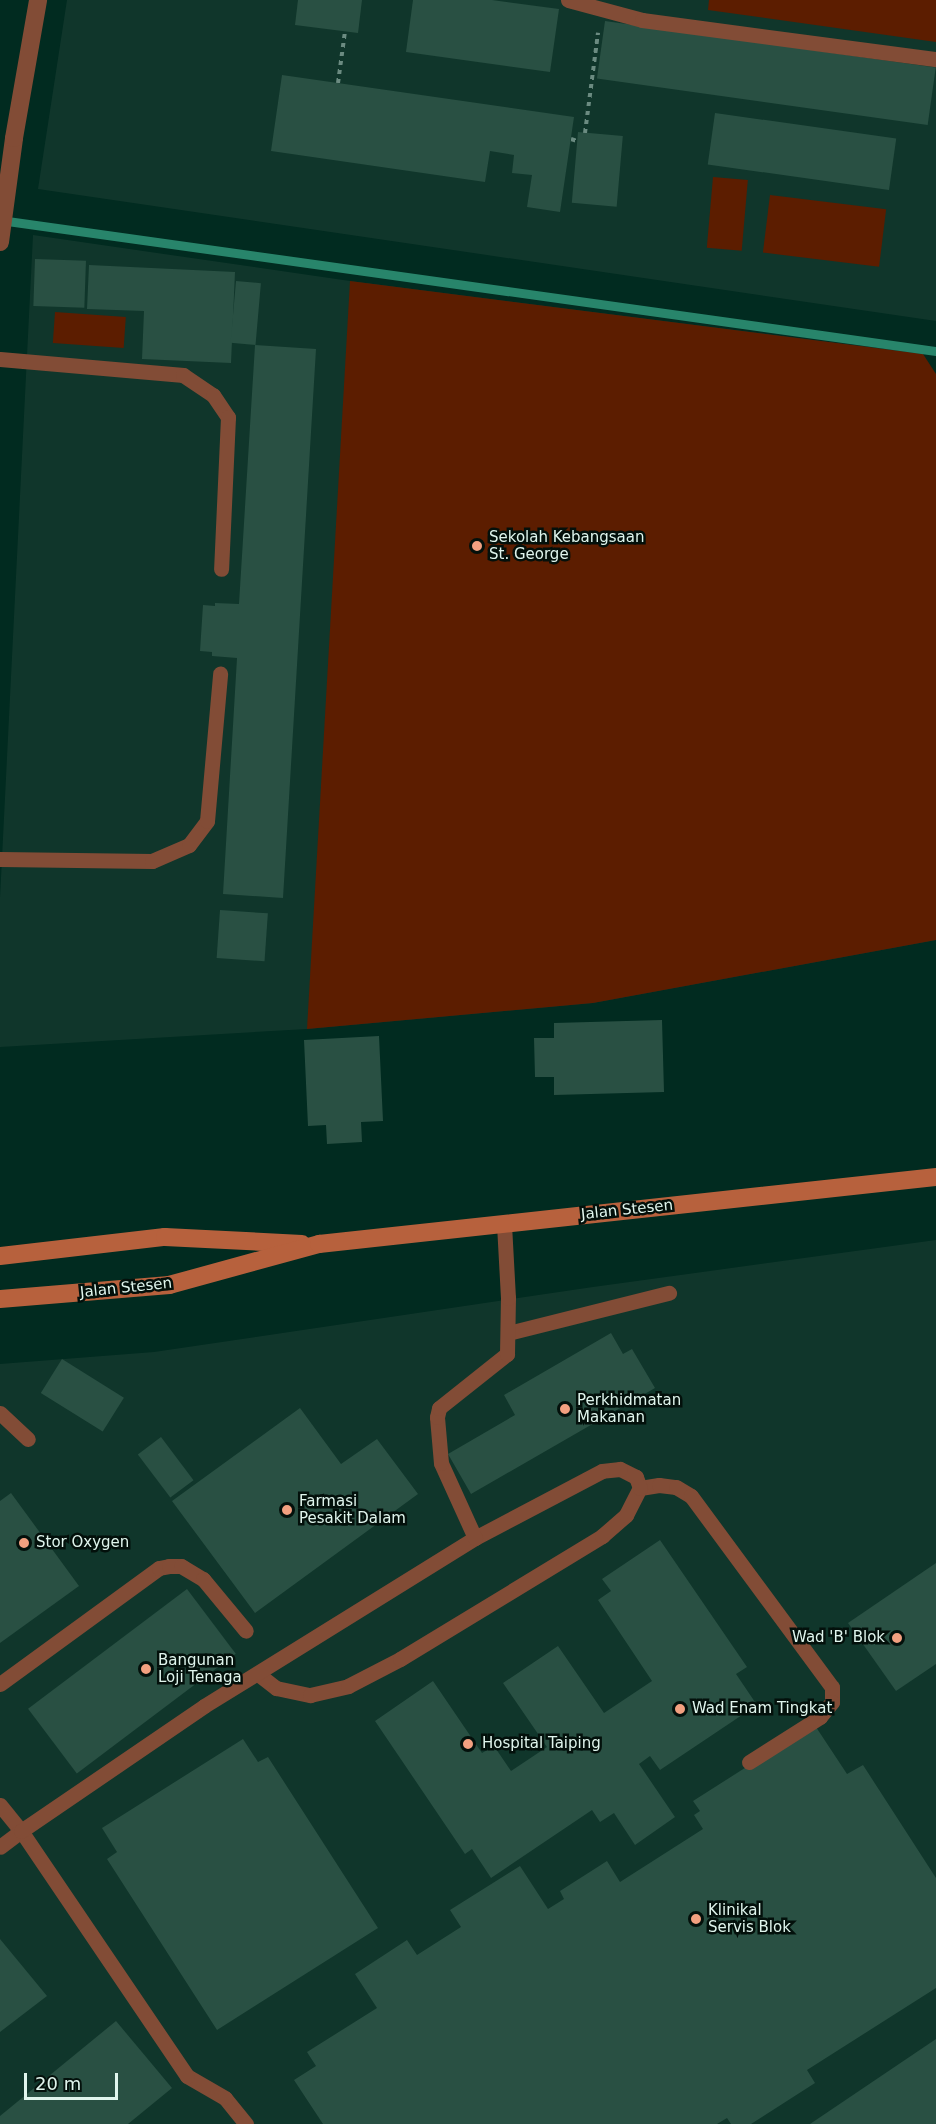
<!DOCTYPE html>
<style>
body{margin:0}
#map{position:relative;width:936px;height:2124px;overflow:hidden;background:#012b20;font-family:"DejaVu Sans",sans-serif}
div>[style]{position:absolute}
[style*='--x']{left:calc(var(--x)*1px);top:calc(var(--y)*1px);width:calc(var(--w)*1px);rotate:calc(var(--a)*1deg)}
.built>*{inset:0;background:#10362b}
.green>*{inset:0;background:#5c1d00;transform-origin:0 0}
.stream>*{height:9px;margin:-4.5px;padding:0 4.5px;transform-origin:4.5px;border-radius:4.5px;background:#28856b}
.building>*{inset:0;background:#295043;transform-origin:0 0}
.path>*{height:4px;margin-top:-2px;transform-origin:0;background:repeating-linear-gradient(90deg,#6b8b81 0 4.5px,transparent 0 9px)}
.lane>*{height:15px;margin:-7.5px;padding:0 7.5px;transform-origin:7.5px;border-radius:7.5px;background:#824c36}
.street>*{height:18px;margin:-9px;padding:0 9px;transform-origin:9px;border-radius:9px;background:#824c36}
.secondary>*{height:18px;margin:-9px;padding:0 9px;transform-origin:9px;border-radius:9px;background:#b7613d}
.dots>*{width:16px;height:16px;translate:-50% -50%;box-sizing:border-box;border:3px solid #03100b;border-radius:50%}
span{translate:-50% -50%;white-space:nowrap;text-align:center;line-height:1.15;-webkit-text-stroke:5px #03100b;paint-order:stroke}
.poi-label{font-size:15px;color:#e0f5ed}
.left{translate:0 -50%;text-align:left}
.right{translate:-100% -50%;text-align:right}
.street-label{font-size:15px;color:#e0f5ed}
.scale{position:absolute;left:24px;top:2073px;width:94px;height:27px;box-sizing:border-box;border:3px solid #e0f5ed;border-top:0;padding-left:8px;font-size:18px;line-height:21px;white-space:nowrap;color:#e0f5ed;-webkit-text-stroke:4px #03100b;paint-order:stroke}
</style>
<div id="map">
<div class="built">
<div style="clip-path:polygon(67px 0,936px 0,936px 321px,38px 189px)"></div>
<div style="clip-path:polygon(33px 235px,350px 281px,923px 354px,936px 422px,936px 940px,593px 1003px,307px 1029px,0 1047px,0 898px)"></div>
<div style="clip-path:polygon(936px 1240px,936px 2124px,0 2124px,0 1364px,154px 1352px,593px 1287px)"></div>
</div>
<div class="green">
<div style="clip-path:polygon(709px 0,936px 0,936px 42px,708px 10px)"></div>
<div style="left:713px;top:177px;width:35px;height:71px;rotate:5deg"></div>
<div style="left:770px;top:195px;width:117px;height:58px;rotate:7deg"></div>
<div style="clip-path:polygon(350px 281px,923px 354px,936px 374px,936px 940px,593px 1003px,307px 1029px)"></div>
<div style="left:55px;top:312px;width:71px;height:31px;rotate:4deg"></div>
</div>
<div class="stream">
<div style="--x:0;--y:220;--w:945;--a:7.97"></div>
</div>
<div class="building">
<div style="clip-path:polygon(298px 0,362px 0,358px 33px,295px 25px)"></div>
<div style="clip-path:polygon(413px 0,492px 0,559px 9px,550px 72px,406px 52px)"></div>
<div style="left:605px;top:21px;width:334px;height:58px;rotate:8deg"></div>
<div style="clip-path:polygon(282px 75px,574px 117px,560px 212px,527px 207px,532px 175px,512px 173px,514px 155px,490px 151px,485px 182px,271px 151px)"></div>
<div style="left:715px;top:113px;width:183px;height:52px;rotate:8deg"></div>
<div style="left:578px;top:132px;width:45px;height:71px;rotate:5deg"></div>
<div style="left:35px;top:259px;width:51px;height:47px;rotate:2deg"></div>
<div style="clip-path:polygon(89px 265px,235px 272px,231px 363px,142px 359px,144px 311px,87px 309px)"></div>
<div style="left:236px;top:281px;width:25px;height:62px;rotate:5deg"></div>
<div style="clip-path:polygon(255px 345px,316px 349px,283px 898px,223px 894px,237px 658px,212px 656px,212px 652px,200px 651px,203px 605px,215px 606px,215px 603px,239px 604px)"></div>
<div style="left:220px;top:910px;width:48px;height:48px;rotate:4deg"></div>
<div style="clip-path:polygon(662px 1020px,664px 1092px,554px 1095px,554px 1077px,535px 1077px,534px 1038px,554px 1038px,554px 1023px)"></div>
<div style="clip-path:polygon(379px 1036px,383px 1121px,361px 1122px,362px 1142px,327px 1144px,326px 1125px,308px 1126px,304px 1040px)"></div>
<div style="clip-path:polygon(611px 1333px,623px 1354px,632px 1349px,655px 1388px,471px 1494px,448px 1454px,515px 1415px,504px 1395px)"></div>
<div style="left:62px;top:1359px;width:73px;height:40px;rotate:32deg"></div>
<div style="clip-path:polygon(300px 1408px,341px 1464px,377px 1439px,418px 1494px,255px 1613px,172px 1501px)"></div>
<div style="left:161px;top:1437px;width:54px;height:29px;rotate:53deg"></div>
<div style="clip-path:polygon(11px 1493px,79px 1586px,0 1643px,0 1501px)"></div>
<div style="clip-path:polygon(660px 1540px,747px 1667px,736px 1674px,757px 1705px,660px 1770px,650px 1756px,639px 1764px,675px 1817px,635px 1845px,614px 1813px,600px 1822px,592px 1810px,491px 1878px,472px 1849px,465px 1854px,375px 1721px,433px 1681px,482px 1753px,494px 1746px,511px 1771px,547px 1747px,503px 1683px,558px 1646px,604px 1713px,652px 1681px,598px 1600px,611px 1591px,602px 1579px)"></div>
<div style="clip-path:polygon(936px 1563px,936px 1664px,896px 1691px,848px 1623px)"></div>
<div style="left:187px;top:1589px;width:81px;height:199px;rotate:53deg"></div>
<div style="clip-path:polygon(814px 1724px,847px 1774px,863px 1765px,936px 1878px,936px 1988px,807px 2070px,815px 2083px,751px 2124px,731px 2124px,727px 2118px,717px 2124px,323px 2124px,294px 2080px,316px 2066px,307px 2052px,377px 2008px,355px 1974px,407px 1940px,417px 1955px,461px 1927px,450px 1910px,520px 1866px,548px 1909px,564px 1899px,560px 1891px,607px 1861px,620px 1882px,703px 1829px,694px 1815px,700px 1811px,693px 1801px)"></div>
<div style="clip-path:polygon(243px 1739px,258px 1762px,268px 1757px,378px 1928px,217px 2030px,107px 1859px,117px 1852px,102px 1828px)"></div>
<div style="clip-path:polygon(0 1939px,47px 1996px,0 2032px)"></div>
<div style="clip-path:polygon(116px 2021px,172px 2088px,128px 2124px,0 2124px,0 2116px)"></div>
<div style="clip-path:polygon(936px 2039px,936px 2124px,810px 2124px)"></div>
</div>
<div class="path">
<div style="--x:338;--y:83;--w:52;--a:-82.3"></div>
<div style="--x:585;--y:133;--w:101;--a:-82.6"></div>
<div style="--x:571;--y:139;--w:6;--a:18"></div>
</div>
<div class="lane">
<div style="--x:568;--y:0;--w:77;--a:15.1"></div>
<div style="--x:642;--y:20;--w:297;--a:7.6"></div>
<div style="--x:0;--y:359;--w:184;--a:5"></div>
<div style="--x:183;--y:375;--w:36;--a:34"></div>
<div style="--x:213;--y:395;--w:27;--a:56"></div>
<div style="--x:228;--y:417;--w:152;--a:92.6"></div>
<div style="--x:0;--y:859;--w:152;--a:0.8"></div>
<div style="--x:152;--y:861;--w:40;--a:-23.4"></div>
<div style="--x:189;--y:845;--w:30;--a:-53"></div>
<div style="--x:207;--y:821;--w:148;--a:-84.9"></div>
<div style="--x:508;--y:1333;--w:166;--a:-14"></div>
<div style="--x:0;--y:1413;--w:38;--a:43"></div>
<div style="--x:640;--y:1488;--w:19;--a:-9"></div>
<div style="--x:659;--y:1485;--w:17;--a:7"></div>
<div style="--x:676;--y:1487;--w:17;--a:31"></div>
<div style="--x:691;--y:1496;--w:237;--a:53.6"></div>
<div style="--x:832;--y:1687;--w:15;--a:90"></div>
<div style="--x:832;--y:1702;--w:19;--a:129"></div>
<div style="--x:820;--y:1717;--w:84;--a:147.6"></div>
<div style="--x:258;--y:1674;--w:23;--a:38"></div>
<div style="--x:276;--y:1688;--w:35;--a:12"></div>
<div style="--x:310;--y:1695;--w:39;--a:-13"></div>
<div style="--x:348;--y:1686;--w:59;--a:-27.4"></div>
<div style="--x:400;--y:1659;--w:237;--a:-31.3"></div>
<div style="--x:602;--y:1536;--w:32;--a:-41"></div>
<div style="--x:626;--y:1515;--w:30;--a:-63"></div>
<div style="--x:640;--y:1488;--w:12;--a:-110"></div>
<div style="--x:636;--y:1477;--w:18;--a:-153"></div>
<div style="--x:620;--y:1469;--w:18;--a:174"></div>
<div style="--x:602;--y:1471;--w:144;--a:152.2"></div>
<div style="--x:0;--y:1684;--w:197;--a:-36.1"></div>
<div style="--x:159;--y:1568;--w:10;--a:-11"></div>
<div style="--x:169;--y:1566;--w:12;--a:0"></div>
<div style="--x:181;--y:1566;--w:26;--a:31"></div>
<div style="--x:203;--y:1579;--w:67;--a:50.4"></div>
<div style="--x:0;--y:1805;--w:33;--a:51"></div>
<div style="--x:21;--y:1831;--w:26;--a:143"></div>
<div style="--x:246;--y:2124;--w:33;--a:-129"></div>
<div style="--x:225;--y:2098;--w:44;--a:-149.9"></div>
<div style="--x:187;--y:2076;--w:296;--a:-124.1"></div>
<div style="--x:21;--y:1831;--w:222;--a:-34.3"></div>
<div style="--x:204;--y:1706;--w:319;--a:-31.8"></div>
<div style="--x:475;--y:1538;--w:82;--a:-114.4"></div>
<div style="--x:441;--y:1463;--w:46;--a:-95"></div>
<div style="--x:437;--y:1417;--w:9;--a:-77"></div>
<div style="--x:439;--y:1408;--w:87;--a:-38.5"></div>
<div style="--x:507;--y:1354;--w:56;--a:-89"></div>
<div style="--x:508;--y:1298;--w:74;--a:-93.1"></div>
</div>
<div class="street">
<div style="--x:0;--y:242;--w:105;--a:-82.3"></div>
<div style="--x:14;--y:138;--w:140;--a:-80.1"></div>
</div>
<div class="secondary">
<div style="--x:0;--y:1256;--w:166;--a:-6.6"></div>
<div style="--x:165;--y:1237;--w:137;--a:2.9"></div>
<div style="--x:0;--y:1299;--w:170;--a:-4.7"></div>
<div style="--x:169;--y:1285;--w:156;--a:-15.3"></div>
<div style="--x:319;--y:1244;--w:621;--a:-6.2"></div>
</div>
<div class="dots">
<div style="left:477px;top:546px;background:#f2a080"></div>
<div style="left:565px;top:1409px;background:#f2a080"></div>
<div style="left:287px;top:1510px;background:#f2a080"></div>
<div style="left:24px;top:1543px;background:#f2a080"></div>
<div style="left:897px;top:1638px;background:#f2a080"></div>
<div style="left:146px;top:1669px;background:#f2a080"></div>
<div style="left:680px;top:1709px;background:#f2a080"></div>
<div style="left:468px;top:1744px;background:#f2a080"></div>
<div style="left:696px;top:1919px;background:#f2a080"></div>
</div>
<div class="poi-label">
<span class="left" style="left:489px;top:546px">Sekolah Kebangsaan<br>St. George</span>
<span class="left" style="left:577px;top:1409px">Perkhidmatan<br>Makanan</span>
<span class="left" style="left:299px;top:1510px">Farmasi<br>Pesakit Dalam</span>
<span class="left" style="left:36px;top:1543px">Stor Oxygen</span>
<span class="right" style="left:885px;top:1638px">Wad 'B' Blok</span>
<span class="left" style="left:158px;top:1669px">Bangunan<br>Loji Tenaga</span>
<span class="left" style="left:692px;top:1709px">Wad Enam Tingkat</span>
<span class="left" style="left:482px;top:1744px">Hospital Taiping</span>
<span class="left" style="left:708px;top:1919px">Klinikal<br>Servis Blok</span>
</div>
<div class="street-label">
<span style="left:627px;top:1210px;rotate:-6deg">Jalan Stesen</span>
<span style="left:126px;top:1288px;rotate:-6deg">Jalan Stesen</span>
</div>
<div class="scale">20 m</div>
</div>
